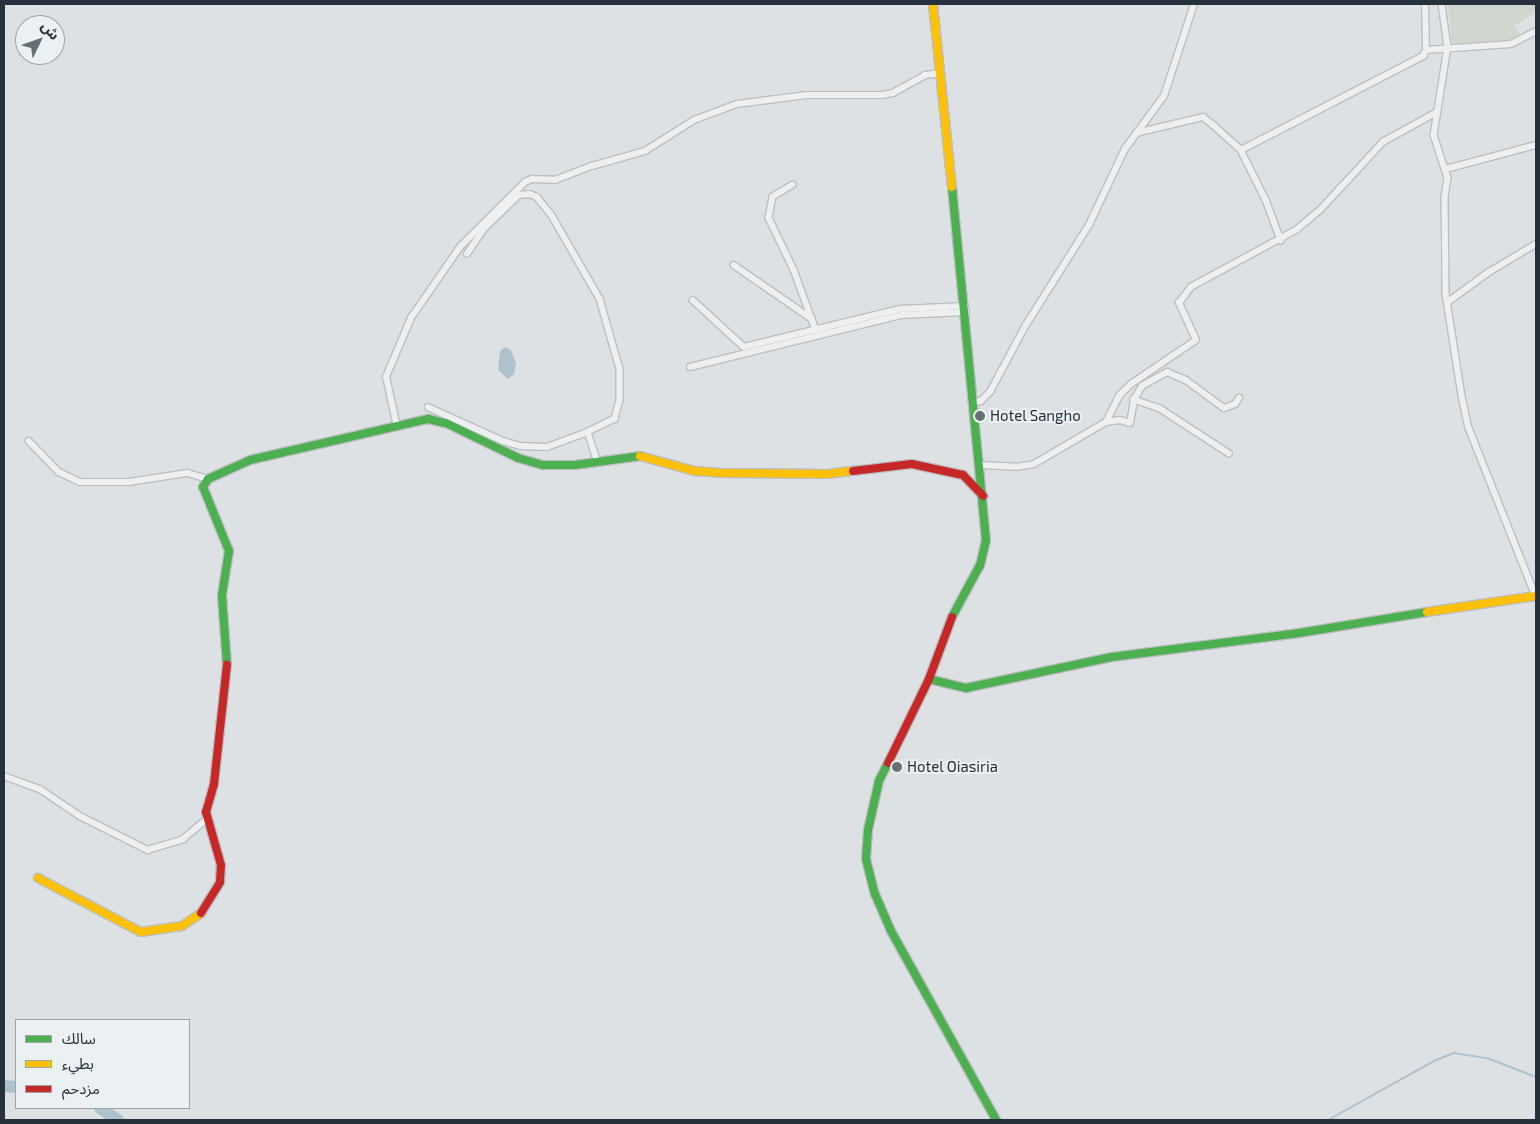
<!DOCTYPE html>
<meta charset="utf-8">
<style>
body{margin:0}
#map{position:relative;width:1540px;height:1124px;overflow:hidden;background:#dee1e3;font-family:"Exo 2","Noto Sans Arabic",sans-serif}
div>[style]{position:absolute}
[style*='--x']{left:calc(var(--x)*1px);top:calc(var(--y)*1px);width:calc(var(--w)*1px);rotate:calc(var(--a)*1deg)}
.green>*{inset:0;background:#d0d7ce}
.water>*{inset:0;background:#adc2cd}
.stream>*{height:2px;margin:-1px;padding:0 1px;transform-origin:1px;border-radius:1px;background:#adc2cd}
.river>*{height:12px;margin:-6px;padding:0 6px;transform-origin:6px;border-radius:6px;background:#adc2cd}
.roads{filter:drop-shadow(1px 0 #bcbfc1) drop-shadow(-1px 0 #bcbfc1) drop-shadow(0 1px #bcbfc1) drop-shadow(0 -1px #bcbfc1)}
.street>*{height:5.5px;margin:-2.75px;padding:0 2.75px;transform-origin:2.75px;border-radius:2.75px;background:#edeff0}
.fast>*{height:8px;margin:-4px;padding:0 4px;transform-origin:4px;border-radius:4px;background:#4caf50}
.slow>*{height:8px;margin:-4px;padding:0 4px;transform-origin:4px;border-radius:4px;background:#ffc107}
.jam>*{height:8px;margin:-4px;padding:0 4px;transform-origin:4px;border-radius:4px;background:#c62828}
.dots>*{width:14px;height:14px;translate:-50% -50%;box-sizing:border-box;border:2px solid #ebf0f3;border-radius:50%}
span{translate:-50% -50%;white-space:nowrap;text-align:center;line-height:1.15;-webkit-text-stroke:4px #ebf0f3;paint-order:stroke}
.poi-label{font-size:15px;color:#26313b}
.left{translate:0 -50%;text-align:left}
.frame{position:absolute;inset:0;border:5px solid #26313b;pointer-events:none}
.legend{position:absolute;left:15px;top:1019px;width:175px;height:90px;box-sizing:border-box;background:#ebf0f3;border:1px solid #9ca4a9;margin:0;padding:6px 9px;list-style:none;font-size:15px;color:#26313b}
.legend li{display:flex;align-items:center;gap:10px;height:25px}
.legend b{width:25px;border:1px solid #9ca4a9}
.north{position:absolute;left:15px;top:15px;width:50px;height:50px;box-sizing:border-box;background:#ebf0f3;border:1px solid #9ca4a9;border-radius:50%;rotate:48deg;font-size:14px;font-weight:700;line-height:20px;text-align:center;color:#26313b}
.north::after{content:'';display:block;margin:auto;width:18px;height:22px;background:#666f76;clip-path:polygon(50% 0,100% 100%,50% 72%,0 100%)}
</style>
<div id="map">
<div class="green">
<div style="clip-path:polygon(1448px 4px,1536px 4px,1536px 12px,1514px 26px,1521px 36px,1506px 45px,1453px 52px)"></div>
</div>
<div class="water">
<div style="clip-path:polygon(505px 347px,511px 350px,516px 363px,514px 374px,508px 379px,498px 370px,500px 351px)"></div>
</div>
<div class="stream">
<div style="--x:1328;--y:1120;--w:121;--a:-29.1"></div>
<div style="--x:1434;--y:1061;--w:22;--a:-22"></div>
<div style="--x:1454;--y:1053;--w:36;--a:9"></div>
<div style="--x:1490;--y:1059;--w:49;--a:21.4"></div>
</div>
<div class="river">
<div style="--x:4;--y:1086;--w:12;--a:5"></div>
<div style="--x:100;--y:1108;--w:22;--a:34"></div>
</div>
<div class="roads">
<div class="street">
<div style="--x:1442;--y:4;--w:43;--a:82.1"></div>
<div style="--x:1448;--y:47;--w:89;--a:99"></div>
<div style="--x:1434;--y:135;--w:45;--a:72"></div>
<div style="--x:1448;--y:178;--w:18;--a:99"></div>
<div style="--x:1445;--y:196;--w:98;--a:89.4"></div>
<div style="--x:1446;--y:294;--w:103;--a:81.1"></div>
<div style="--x:1462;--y:396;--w:33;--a:78"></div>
<div style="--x:1469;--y:428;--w:181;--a:68.3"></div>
<div style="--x:1426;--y:50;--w:85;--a:-4"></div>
<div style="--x:1511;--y:44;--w:28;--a:-27"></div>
<div style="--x:1219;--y:130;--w:30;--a:42"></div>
<div style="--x:1241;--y:150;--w:56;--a:63.4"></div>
<div style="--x:1266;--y:200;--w:43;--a:69.4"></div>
<div style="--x:1136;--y:133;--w:69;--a:-13.4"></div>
<div style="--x:1203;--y:117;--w:18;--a:38"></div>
<div style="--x:1241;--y:150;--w:205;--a:-27.3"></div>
<div style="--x:1423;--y:56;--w:7;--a:-63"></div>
<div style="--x:1426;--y:50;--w:46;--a:-91.2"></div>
<div style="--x:1446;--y:169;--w:93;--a:-14.9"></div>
<div style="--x:793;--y:185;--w:23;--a:149"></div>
<div style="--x:773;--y:197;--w:21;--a:101"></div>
<div style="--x:769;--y:218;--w:58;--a:64.3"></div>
<div style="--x:794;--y:270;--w:64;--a:69.9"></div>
<div style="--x:467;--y:254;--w:29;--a:-56"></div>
<div style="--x:483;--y:230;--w:50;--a:-44.2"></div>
<div style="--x:519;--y:195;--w:11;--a:-5"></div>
<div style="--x:530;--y:194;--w:8;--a:23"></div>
<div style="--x:537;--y:197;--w:22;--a:51"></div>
<div style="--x:551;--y:214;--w:98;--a:60"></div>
<div style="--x:600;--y:299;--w:73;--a:74.1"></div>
<div style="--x:620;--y:369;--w:31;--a:90"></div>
<div style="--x:620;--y:400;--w:20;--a:105"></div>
<div style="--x:615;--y:419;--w:30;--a:154"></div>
<div style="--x:588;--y:432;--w:32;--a:72"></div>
<div style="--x:734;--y:265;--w:95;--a:34.7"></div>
<div style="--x:693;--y:300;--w:69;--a:42.7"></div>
<div style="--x:744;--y:347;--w:161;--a:-13.7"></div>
<div style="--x:900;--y:309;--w:65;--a:-2.6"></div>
<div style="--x:1448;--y:302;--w:51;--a:-36.2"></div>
<div style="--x:1489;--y:272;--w:55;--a:-30.8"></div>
<div style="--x:690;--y:367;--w:218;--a:-13.8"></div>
<div style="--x:902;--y:315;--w:64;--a:-2.7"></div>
<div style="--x:975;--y:402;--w:6;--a:-9"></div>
<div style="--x:981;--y:401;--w:13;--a:-45"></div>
<div style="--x:990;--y:392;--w:76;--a:-61.8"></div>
<div style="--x:1026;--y:325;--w:118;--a:-57.8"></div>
<div style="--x:1089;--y:225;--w:84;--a:-64.7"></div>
<div style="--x:1125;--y:149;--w:66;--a:-53.7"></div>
<div style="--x:1164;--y:96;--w:97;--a:-71.9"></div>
<div style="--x:428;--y:407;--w:82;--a:24.4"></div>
<div style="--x:503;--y:441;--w:19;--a:16"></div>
<div style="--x:521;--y:446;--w:26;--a:2"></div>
<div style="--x:547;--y:447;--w:44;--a:-20.1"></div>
<div style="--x:1106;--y:422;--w:14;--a:-8"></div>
<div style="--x:1120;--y:420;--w:10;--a:17"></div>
<div style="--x:1130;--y:423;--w:23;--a:-80"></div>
<div style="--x:397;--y:427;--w:51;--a:-102.4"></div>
<div style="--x:386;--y:377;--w:64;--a:-67"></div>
<div style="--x:411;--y:318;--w:86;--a:-55.4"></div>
<div style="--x:460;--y:247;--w:92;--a:-45"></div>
<div style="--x:525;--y:182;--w:8;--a:-23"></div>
<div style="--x:532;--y:179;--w:23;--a:2"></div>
<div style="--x:555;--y:180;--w:40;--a:-21"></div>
<div style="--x:592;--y:166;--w:55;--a:-15.8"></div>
<div style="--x:645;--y:151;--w:58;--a:-32.3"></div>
<div style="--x:694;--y:120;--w:46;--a:-20.4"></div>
<div style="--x:737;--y:104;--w:70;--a:-7.4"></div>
<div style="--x:806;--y:95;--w:76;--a:0"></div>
<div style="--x:882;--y:95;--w:11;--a:-10"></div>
<div style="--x:893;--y:93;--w:37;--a:-29"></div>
<div style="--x:925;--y:75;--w:16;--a:-7"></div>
<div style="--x:29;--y:441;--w:43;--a:45.9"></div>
<div style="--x:59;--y:472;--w:23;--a:25"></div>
<div style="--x:80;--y:482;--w:49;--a:0"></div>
<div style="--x:129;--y:482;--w:59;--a:-8.8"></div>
<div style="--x:187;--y:473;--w:22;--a:16"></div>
<div style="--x:1229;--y:454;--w:82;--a:-146.9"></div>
<div style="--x:1160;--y:409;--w:28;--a:-161"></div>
<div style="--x:1134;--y:400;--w:16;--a:-60"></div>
<div style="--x:1142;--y:386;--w:29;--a:-29"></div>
<div style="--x:1167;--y:372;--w:21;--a:23"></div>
<div style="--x:1186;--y:380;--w:47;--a:36.4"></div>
<div style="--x:1224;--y:408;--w:12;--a:-20"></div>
<div style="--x:1235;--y:404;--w:7;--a:-56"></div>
<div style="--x:981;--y:465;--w:35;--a:3"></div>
<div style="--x:1016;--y:467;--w:18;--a:-9"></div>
<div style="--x:1034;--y:464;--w:83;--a:-30.3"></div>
<div style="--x:1106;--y:422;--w:29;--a:-63"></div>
<div style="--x:1119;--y:396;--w:17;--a:-45"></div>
<div style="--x:1131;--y:384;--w:78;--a:-34.1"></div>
<div style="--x:1196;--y:340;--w:41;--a:-114.7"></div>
<div style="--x:1179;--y:303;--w:20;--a:-53"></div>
<div style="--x:1191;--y:287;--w:119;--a:-28.5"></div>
<div style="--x:1296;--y:230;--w:31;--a:-40"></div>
<div style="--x:1320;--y:210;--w:93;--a:-47.2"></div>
<div style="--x:1383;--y:142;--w:62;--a:-29.1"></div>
<div style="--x:4;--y:776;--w:38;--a:20"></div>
<div style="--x:40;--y:789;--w:48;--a:34"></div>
<div style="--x:80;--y:816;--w:76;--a:26.6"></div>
<div style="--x:148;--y:850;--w:37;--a:-17"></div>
<div style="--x:183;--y:839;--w:31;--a:-40"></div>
</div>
<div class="fast">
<div style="--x:952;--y:187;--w:355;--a:84.5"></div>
<div style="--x:986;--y:540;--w:26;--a:103"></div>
<div style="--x:980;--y:565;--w:59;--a:118.3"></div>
<div style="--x:227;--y:665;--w:70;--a:-94.1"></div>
<div style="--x:222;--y:595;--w:45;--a:-81"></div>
<div style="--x:229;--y:551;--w:69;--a:-112.1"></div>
<div style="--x:203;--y:487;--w:9;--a:-58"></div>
<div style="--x:208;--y:479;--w:46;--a:-24.3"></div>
<div style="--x:250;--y:460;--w:183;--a:-13"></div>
<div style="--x:428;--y:419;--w:18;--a:13"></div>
<div style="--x:446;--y:423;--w:80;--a:25.9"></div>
<div style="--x:518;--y:458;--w:26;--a:16"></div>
<div style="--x:543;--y:465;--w:32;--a:0"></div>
<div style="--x:575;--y:465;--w:66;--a:-7.9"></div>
<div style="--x:929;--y:679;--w:38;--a:14"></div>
<div style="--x:966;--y:688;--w:149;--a:-12"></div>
<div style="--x:1112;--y:657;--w:189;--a:-7.3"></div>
<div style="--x:1299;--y:633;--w:130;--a:-9.3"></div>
<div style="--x:888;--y:763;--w:20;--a:117"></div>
<div style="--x:879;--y:781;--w:50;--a:102.7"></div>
<div style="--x:868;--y:830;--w:29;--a:94"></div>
<div style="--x:866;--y:859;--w:36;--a:76"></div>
<div style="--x:875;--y:894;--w:40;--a:66.6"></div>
<div style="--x:891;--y:931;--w:216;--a:60.9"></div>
</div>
<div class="slow">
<div style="--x:933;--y:4;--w:184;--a:84.1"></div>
<div style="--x:640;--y:456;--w:56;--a:15.5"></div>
<div style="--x:694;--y:471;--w:27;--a:4"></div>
<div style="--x:721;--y:473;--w:106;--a:0.5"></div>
<div style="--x:827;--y:474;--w:26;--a:-7"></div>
<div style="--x:1427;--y:612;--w:110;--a:-8.4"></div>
<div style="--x:38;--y:878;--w:116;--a:27.7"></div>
<div style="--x:141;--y:932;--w:41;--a:-8.3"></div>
<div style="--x:182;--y:926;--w:23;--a:-34"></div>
</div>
<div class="jam">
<div style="--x:853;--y:471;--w:59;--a:-6.8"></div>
<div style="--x:912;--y:464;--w:52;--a:12.2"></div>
<div style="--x:963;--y:475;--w:29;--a:46"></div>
<div style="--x:888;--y:763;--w:93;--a:-64"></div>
<div style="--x:929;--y:679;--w:66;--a:-69.6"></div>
<div style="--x:201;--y:913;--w:36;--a:-58"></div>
<div style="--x:220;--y:882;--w:17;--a:-87"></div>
<div style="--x:221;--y:865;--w:55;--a:-105.8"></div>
<div style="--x:206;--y:812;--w:29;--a:-74"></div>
<div style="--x:214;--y:784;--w:120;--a:-83.8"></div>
</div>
</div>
<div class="dots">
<div style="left:980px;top:416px;background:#666f76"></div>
<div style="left:897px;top:767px;background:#666f76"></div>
</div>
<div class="poi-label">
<span class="left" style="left:990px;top:416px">Hotel Sangho</span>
<span class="left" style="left:907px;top:767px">Hotel Oiasiria</span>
</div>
<div class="frame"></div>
<ul class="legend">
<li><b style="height:6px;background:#4caf50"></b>سالك</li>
<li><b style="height:6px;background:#ffc107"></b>بطيء</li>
<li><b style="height:6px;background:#c62828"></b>مزدحم</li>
</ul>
<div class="north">ش</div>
</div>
